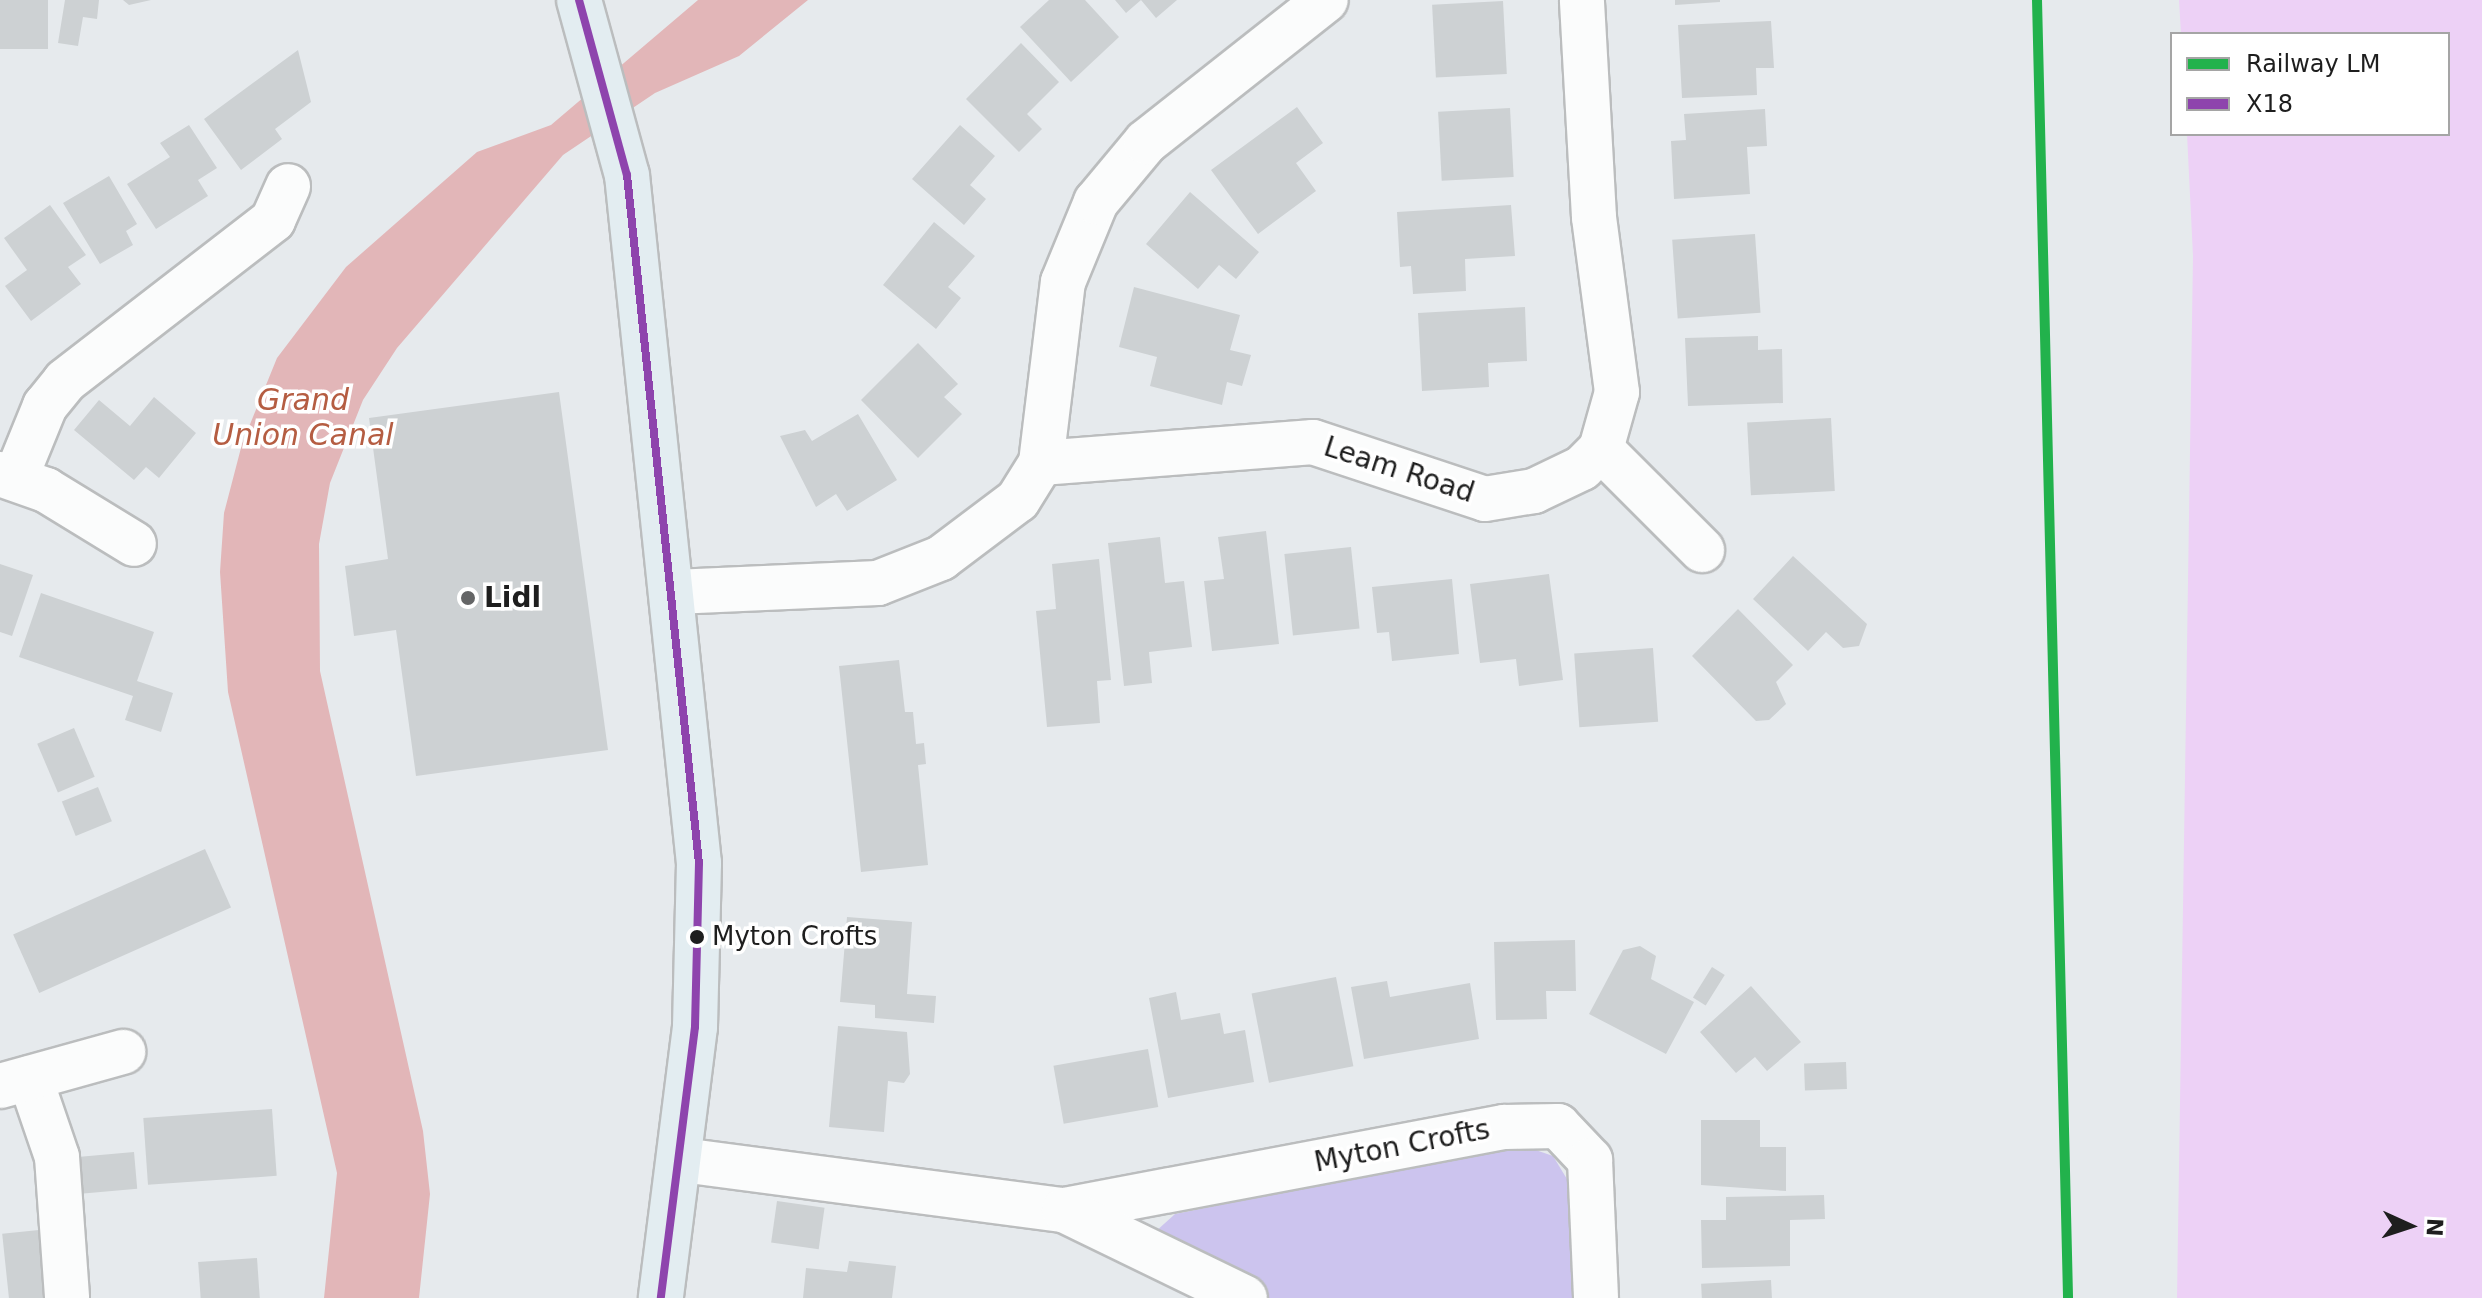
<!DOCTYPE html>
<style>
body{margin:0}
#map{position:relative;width:2482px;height:1298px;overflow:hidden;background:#e6eaed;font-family:"DejaVu Sans",sans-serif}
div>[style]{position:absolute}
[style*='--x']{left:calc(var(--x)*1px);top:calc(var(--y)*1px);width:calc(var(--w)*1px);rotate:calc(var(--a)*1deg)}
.grass>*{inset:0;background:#ccc4ee}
.park>*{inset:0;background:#edd1f6}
.water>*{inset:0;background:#e2b6b8}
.building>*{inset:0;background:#cdd1d3;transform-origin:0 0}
.roads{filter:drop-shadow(2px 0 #bbbdbe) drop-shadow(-2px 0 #bbbdbe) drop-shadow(0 2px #bbbdbe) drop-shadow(0 -2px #bbbdbe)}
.minor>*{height:44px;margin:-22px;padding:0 22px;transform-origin:22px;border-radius:22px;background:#fbfcfc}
.major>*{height:44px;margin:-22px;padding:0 22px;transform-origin:22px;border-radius:22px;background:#e3edf1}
.bus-1>*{height:8px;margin:-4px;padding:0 4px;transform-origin:4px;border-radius:4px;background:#8e44ad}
.rail-1>*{height:10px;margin:-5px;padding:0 5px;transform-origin:5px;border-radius:5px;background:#22b24c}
.dots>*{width:22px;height:22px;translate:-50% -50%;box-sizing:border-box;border:4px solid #fff;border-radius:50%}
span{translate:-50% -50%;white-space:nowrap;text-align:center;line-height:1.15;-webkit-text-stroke:7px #fff;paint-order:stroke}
.bus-label{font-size:26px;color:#1e1e1e}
.left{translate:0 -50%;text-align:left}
.street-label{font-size:28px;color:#1e1e1e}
.poi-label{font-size:28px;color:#1e1e1e;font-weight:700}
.water-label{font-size:30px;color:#b55d42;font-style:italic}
.legend{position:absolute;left:2170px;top:32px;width:280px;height:104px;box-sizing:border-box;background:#fff;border:2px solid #a5a5a5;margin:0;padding:10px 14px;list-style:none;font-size:24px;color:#1e1e1e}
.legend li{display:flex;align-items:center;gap:16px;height:40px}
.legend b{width:40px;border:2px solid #a5a5a5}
.north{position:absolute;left:2370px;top:1186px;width:80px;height:80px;-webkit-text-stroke:6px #fff;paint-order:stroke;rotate:93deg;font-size:22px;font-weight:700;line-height:32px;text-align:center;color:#1e1e1e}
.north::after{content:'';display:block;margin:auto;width:28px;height:36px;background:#1e1e1e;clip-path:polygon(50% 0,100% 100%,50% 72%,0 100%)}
</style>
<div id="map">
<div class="grass">
<div style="clip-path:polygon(1521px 1145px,1553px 1156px,1573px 1189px,1580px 1298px,1263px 1298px,1154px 1233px,1175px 1214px)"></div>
</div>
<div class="park">
<div style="clip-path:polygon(2179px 0,2482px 0,2482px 1298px,2177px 1298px,2193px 256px,2187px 134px,2448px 134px,2448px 34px,2181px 34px)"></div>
</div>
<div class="water">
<div style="clip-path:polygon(698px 0,808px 0,739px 56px,655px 93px,563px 155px,397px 348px,363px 400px,330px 483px,319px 544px,320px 671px,423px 1131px,430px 1194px,419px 1298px,324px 1298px,337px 1173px,228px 692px,220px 572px,224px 513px,242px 444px,277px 358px,346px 267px,477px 152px,551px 125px)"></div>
</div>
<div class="building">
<div style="left:0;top:0;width:48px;height:49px"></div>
<div style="clip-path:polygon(65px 0,99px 0,97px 19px,83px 17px,78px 46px,58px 43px)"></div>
<div style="clip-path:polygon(123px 0,151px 0,129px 5px)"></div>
<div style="clip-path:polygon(1049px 0,1085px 0,1119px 37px,1071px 82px,1020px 27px)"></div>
<div style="clip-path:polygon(1115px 0,1177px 0,1156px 18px,1141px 0,1126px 13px)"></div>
<div style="clip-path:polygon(1675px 0,1720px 0,1720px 2px,1675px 5px)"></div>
<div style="left:1503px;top:1px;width:73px;height:71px;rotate:87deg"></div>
<div style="clip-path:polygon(1771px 21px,1774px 68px,1756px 68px,1757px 95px,1682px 98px,1678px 25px)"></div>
<div style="clip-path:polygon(1021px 43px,1059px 82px,1027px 114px,1042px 129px,1019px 152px,966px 99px)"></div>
<div style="clip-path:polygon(298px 50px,311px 102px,275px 129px,282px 139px,241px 170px,204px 119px)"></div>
<div style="clip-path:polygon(1297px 107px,1323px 143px,1296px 163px,1316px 191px,1258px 234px,1211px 170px)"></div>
<div style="left:1510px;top:108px;width:69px;height:72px;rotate:87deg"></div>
<div style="clip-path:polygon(1765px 109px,1767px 146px,1747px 147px,1750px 194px,1674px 199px,1671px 141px,1686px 140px,1684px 114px)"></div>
<div style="clip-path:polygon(189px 125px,217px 168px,198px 180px,208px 196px,156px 229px,127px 184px,170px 157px,160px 143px)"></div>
<div style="clip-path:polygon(960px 125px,995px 156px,970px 185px,986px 199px,964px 225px,912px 179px)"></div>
<div style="clip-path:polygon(109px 176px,137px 224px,126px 231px,133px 245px,100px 264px,63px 203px)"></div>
<div style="clip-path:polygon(1190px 192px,1259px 252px,1236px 279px,1219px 265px,1198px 289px,1146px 244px)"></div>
<div style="clip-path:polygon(50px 205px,86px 255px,68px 267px,81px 284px,31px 321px,5px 286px,27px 270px,4px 238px)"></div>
<div style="clip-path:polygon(1511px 205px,1515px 256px,1465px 259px,1466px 291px,1413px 294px,1411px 266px,1400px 267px,1397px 212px)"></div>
<div style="clip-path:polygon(934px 222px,975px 256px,948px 287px,961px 298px,936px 329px,883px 285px)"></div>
<div style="left:1755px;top:234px;width:79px;height:83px;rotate:86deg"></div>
<div style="clip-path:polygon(1134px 287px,1240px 315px,1230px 350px,1251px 355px,1242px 386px,1227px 382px,1222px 405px,1150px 386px,1157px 357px,1119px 347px)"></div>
<div style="clip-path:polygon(1525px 307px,1527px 361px,1488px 363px,1489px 387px,1422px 391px,1418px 313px)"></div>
<div style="clip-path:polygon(1758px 336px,1758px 350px,1782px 349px,1783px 403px,1688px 406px,1685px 338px)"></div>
<div style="clip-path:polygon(918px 343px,958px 384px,944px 397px,962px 414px,918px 458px,861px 400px)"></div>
<div style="clip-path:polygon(559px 392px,608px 750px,416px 776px,396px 630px,354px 636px,345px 566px,388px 559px,369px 418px)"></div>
<div style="clip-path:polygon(154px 397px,196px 433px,159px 478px,146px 467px,134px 480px,74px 430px,99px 400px,130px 426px)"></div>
<div style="clip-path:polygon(858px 414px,897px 480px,847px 511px,836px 494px,816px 507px,780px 436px,805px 430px,812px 441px)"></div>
<div style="left:1831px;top:418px;width:73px;height:84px;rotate:87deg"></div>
<div style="clip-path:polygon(1266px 531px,1279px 644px,1212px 651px,1204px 581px,1224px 579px,1218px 537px)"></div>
<div style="clip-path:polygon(1160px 537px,1165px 583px,1184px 581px,1192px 647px,1149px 652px,1152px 683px,1124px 686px,1108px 543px)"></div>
<div style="left:1351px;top:547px;width:82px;height:67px;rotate:84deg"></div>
<div style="clip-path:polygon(1793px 556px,1867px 624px,1859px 646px,1843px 648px,1826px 632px,1808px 651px,1753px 599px)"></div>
<div style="clip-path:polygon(1099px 559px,1111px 680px,1097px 681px,1100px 723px,1047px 727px,1036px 611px,1056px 609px,1052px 564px)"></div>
<div style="clip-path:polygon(0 564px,33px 575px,12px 636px,0 632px)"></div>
<div style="clip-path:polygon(1549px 574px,1563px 680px,1519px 686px,1516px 659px,1480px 663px,1470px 584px)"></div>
<div style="clip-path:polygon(1452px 579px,1459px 654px,1392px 661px,1389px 632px,1377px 633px,1372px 587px)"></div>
<div style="clip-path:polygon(41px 593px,154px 632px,137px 681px,173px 693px,161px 732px,125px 720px,133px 696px,19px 657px)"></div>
<div style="clip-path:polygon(1738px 609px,1793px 665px,1776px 682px,1786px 704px,1769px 720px,1756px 721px,1692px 656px)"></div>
<div style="left:1653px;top:648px;width:74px;height:79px;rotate:86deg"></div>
<div style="clip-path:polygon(899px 660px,905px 712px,913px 712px,916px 744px,924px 743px,926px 764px,918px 765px,928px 865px,861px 872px,839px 666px)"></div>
<div style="left:74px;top:728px;width:53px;height:40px;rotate:67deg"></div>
<div style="left:98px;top:787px;width:37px;height:39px;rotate:68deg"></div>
<div style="left:205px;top:849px;width:64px;height:210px;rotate:66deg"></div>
<div style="clip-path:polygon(847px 917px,912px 922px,907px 994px,936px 996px,934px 1023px,875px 1018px,875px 1005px,840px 1002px)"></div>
<div style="clip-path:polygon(1575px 940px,1576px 991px,1546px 991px,1547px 1019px,1496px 1020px,1494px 942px)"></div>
<div style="clip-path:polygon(1640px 946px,1656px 956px,1651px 979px,1694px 1002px,1666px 1054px,1589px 1014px,1623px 950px)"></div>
<div style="left:1712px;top:967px;width:15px;height:36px;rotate:32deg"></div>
<div style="left:1336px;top:977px;width:91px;height:86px;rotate:79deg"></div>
<div style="clip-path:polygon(1387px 981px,1390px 997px,1470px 983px,1479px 1039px,1364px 1059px,1351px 987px)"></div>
<div style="clip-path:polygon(1751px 986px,1801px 1042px,1767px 1071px,1755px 1057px,1736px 1073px,1700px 1032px)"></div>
<div style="clip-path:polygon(1176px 992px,1181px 1020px,1220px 1013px,1224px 1034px,1245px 1030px,1254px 1082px,1168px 1098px,1149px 998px)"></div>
<div style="clip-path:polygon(838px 1026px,907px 1032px,910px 1074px,904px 1083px,888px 1081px,884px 1132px,829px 1127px)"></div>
<div style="left:1148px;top:1049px;width:59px;height:96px;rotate:80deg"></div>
<div style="left:1846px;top:1062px;width:27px;height:42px;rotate:88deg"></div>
<div style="left:272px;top:1109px;width:67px;height:129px;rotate:86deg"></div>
<div style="clip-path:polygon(1701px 1120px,1760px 1120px,1760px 1147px,1786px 1147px,1786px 1191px,1701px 1185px)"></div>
<div style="left:134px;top:1152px;width:37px;height:68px;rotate:85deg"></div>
<div style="clip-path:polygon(1824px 1195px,1825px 1219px,1790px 1220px,1790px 1266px,1702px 1268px,1701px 1220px,1726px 1220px,1726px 1197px)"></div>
<div style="left:777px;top:1201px;width:48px;height:42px;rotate:8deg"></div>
<div style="left:39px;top:1230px;width:68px;height:37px;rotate:84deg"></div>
<div style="left:257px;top:1258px;width:40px;height:59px;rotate:86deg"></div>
<div style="clip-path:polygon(849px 1261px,896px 1266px,892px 1298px,803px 1298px,806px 1268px,847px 1272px)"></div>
<div style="left:1771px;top:1280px;width:18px;height:70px;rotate:87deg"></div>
</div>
<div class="roads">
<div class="minor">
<div style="--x:1601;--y:449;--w:143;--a:45"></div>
<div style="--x:1041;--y:463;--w:273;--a:-4.4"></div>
<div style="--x:1313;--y:442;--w:181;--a:18.3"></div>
<div style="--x:1485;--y:499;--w:50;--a:-9.3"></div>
<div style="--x:1534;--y:491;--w:53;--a:-25.6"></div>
<div style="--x:1582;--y:468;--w:27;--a:-45"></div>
<div style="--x:1601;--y:449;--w:59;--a:-74.3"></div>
<div style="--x:1617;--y:392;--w:177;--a:-97.5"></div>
<div style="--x:1594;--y:217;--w:217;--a:-93.2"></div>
<div style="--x:0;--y:474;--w:49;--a:19.2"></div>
<div style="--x:46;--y:490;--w:103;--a:31.5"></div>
<div style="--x:16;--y:477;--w:77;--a:-67.8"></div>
<div style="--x:45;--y:406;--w:32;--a:-51"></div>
<div style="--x:65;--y:381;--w:263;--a:-37.7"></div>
<div style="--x:273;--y:220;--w:37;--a:-66"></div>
<div style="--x:674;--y:592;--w:204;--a:-2.5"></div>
<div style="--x:878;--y:583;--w:68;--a:-21.6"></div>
<div style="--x:941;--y:558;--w:96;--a:-37"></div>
<div style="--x:1018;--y:500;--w:44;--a:-58.1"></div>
<div style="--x:1041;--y:463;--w:182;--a:-83.1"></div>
<div style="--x:1063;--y:282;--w:87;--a:-67.6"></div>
<div style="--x:1096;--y:202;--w:78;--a:-50.2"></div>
<div style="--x:1146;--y:142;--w:229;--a:-38.3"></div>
<div style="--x:30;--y:1078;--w:83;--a:71.1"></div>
<div style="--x:57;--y:1157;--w:141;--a:85.9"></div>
<div style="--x:0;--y:1086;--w:128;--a:-15.5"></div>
<div style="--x:682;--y:1160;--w:385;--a:7.5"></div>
<div style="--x:1064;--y:1210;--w:448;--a:-10.7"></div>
<div style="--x:1504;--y:1127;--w:54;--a:-1.1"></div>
<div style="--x:1558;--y:1126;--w:47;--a:46.7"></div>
<div style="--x:1590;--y:1160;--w:138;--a:87.5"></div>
<div style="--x:1064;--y:1210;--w:201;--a:25.9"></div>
</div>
<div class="major">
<div style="--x:579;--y:0;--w:181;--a:74.7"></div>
<div style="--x:627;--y:175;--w:692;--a:84.03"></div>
<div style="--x:699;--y:863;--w:164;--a:91.4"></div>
<div style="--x:695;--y:1027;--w:273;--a:97.2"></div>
</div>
</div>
<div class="bus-1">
<div style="--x:579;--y:0;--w:181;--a:74.7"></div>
<div style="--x:627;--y:175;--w:692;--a:84.03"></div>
<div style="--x:699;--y:863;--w:164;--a:91.4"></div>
<div style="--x:695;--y:1027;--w:273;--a:97.2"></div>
</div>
<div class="rail-1">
<div style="--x:2037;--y:0;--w:1298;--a:88.63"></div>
</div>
<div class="dots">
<div style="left:468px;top:598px;background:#646566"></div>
<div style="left:697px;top:937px;background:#1e1e1e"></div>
</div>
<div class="bus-label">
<span class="left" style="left:712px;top:937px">Myton Crofts</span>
</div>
<div class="street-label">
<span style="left:1399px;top:470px;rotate:18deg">Leam Road</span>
<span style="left:1402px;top:1146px;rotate:-11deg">Myton Crofts</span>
</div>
<div class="poi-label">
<span class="left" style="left:484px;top:598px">Lidl</span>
</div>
<div class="water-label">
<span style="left:303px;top:417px">Grand<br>Union Canal</span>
</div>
<ul class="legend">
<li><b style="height:10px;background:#22b24c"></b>Railway LM</li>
<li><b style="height:10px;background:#8e44ad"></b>X18</li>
</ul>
<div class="north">N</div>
</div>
